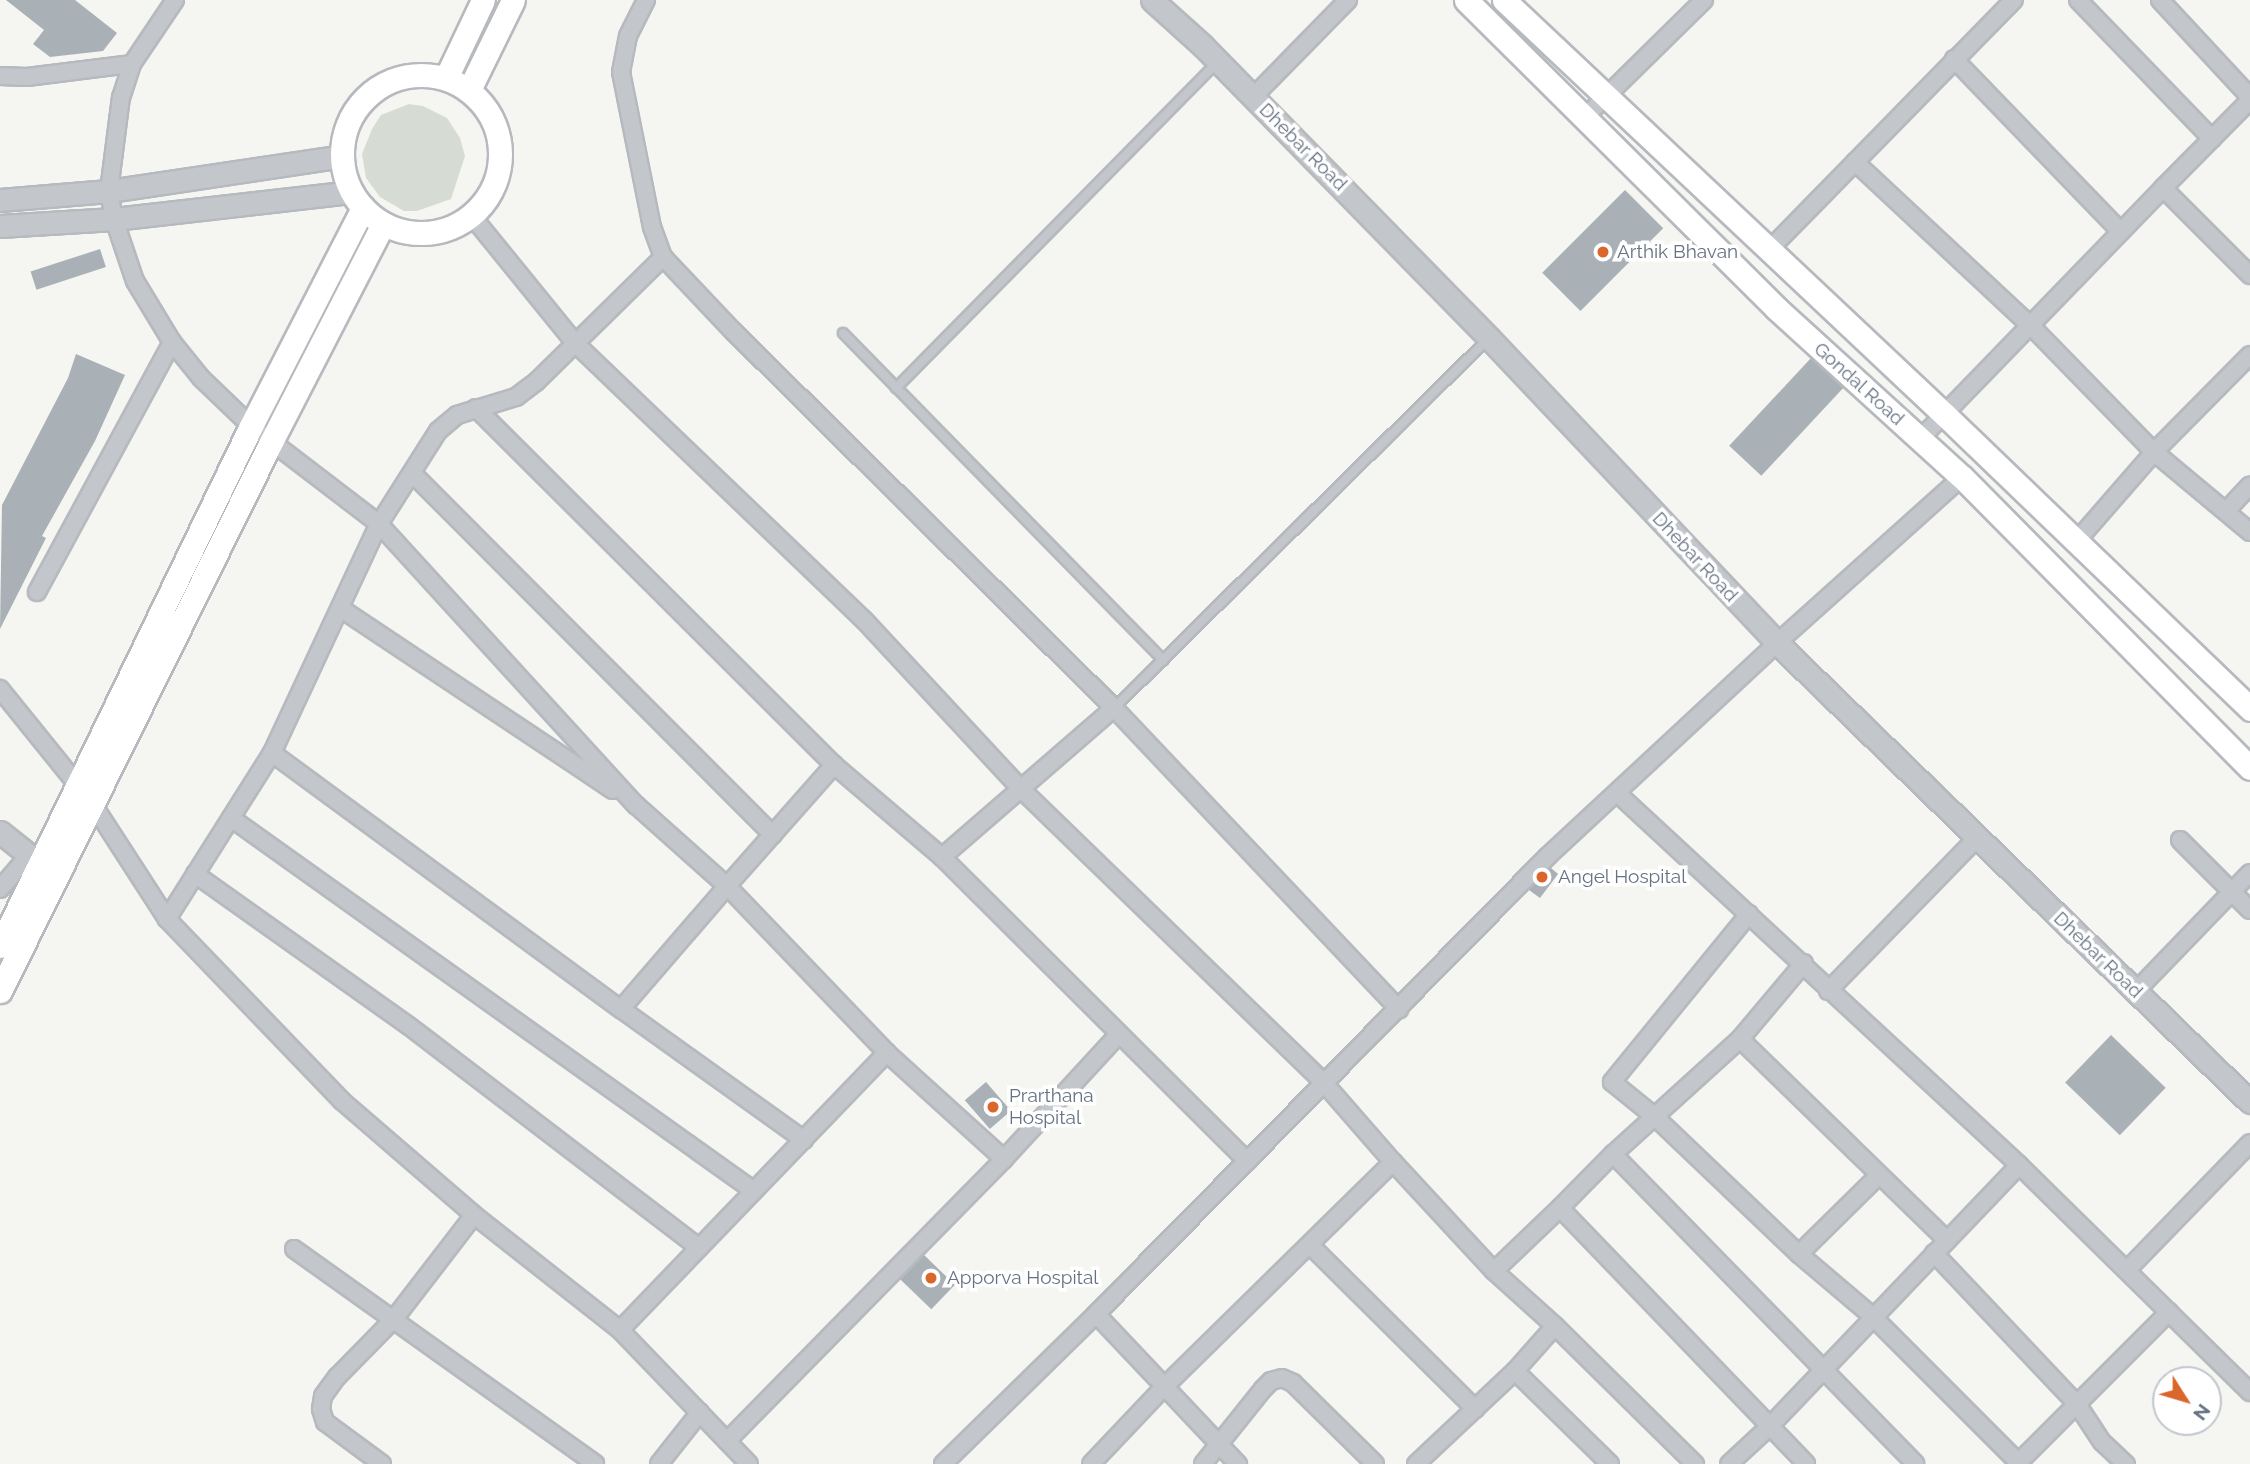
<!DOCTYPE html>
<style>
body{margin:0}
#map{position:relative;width:2250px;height:1464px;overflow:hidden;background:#f5f5f2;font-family:Raleway,sans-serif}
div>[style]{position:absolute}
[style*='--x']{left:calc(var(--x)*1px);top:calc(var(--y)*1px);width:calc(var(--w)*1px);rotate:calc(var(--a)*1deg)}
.green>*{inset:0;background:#d6dcd3}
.building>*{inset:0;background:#a9b0b6;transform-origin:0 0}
.roads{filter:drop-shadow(2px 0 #b6b9be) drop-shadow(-2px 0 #b6b9be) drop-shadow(0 2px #b6b9be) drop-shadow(0 -2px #b6b9be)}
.service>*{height:8px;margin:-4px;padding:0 4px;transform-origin:4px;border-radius:4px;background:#c3c6ca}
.minor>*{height:16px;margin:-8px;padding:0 8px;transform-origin:8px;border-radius:8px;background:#c3c6ca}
.tertiary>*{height:21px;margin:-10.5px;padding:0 10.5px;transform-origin:10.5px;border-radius:10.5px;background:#c3c6ca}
.secondary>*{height:23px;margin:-11.5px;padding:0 11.5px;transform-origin:11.5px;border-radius:11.5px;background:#fff}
.secondary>.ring{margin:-11.5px;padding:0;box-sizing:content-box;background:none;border:23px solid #fff;border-radius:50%}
.dots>*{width:19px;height:19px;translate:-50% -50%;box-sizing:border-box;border:4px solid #fff;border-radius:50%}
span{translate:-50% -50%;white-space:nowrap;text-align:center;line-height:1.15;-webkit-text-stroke:7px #fff;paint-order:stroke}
.street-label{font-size:19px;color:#657282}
.poi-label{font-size:19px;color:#657282}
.left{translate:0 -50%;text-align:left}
.north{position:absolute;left:2152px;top:1366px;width:70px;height:70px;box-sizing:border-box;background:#fff;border:2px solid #c1c7cd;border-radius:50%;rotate:127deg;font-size:19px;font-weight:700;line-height:28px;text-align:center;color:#657282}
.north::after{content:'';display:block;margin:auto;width:24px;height:32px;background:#db662c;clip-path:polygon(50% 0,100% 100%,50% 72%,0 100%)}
</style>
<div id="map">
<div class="green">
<div style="clip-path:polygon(409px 104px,423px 106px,447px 118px,460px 138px,465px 156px,451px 199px,417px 211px,404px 211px,380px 197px,366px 178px,362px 154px,372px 129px,381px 115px)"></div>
</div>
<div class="building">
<div style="clip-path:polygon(6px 0,75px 0,117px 33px,103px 51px,50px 57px,33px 44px,44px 30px)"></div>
<div style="left:1625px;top:190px;width:54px;height:117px;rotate:45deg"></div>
<div style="left:100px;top:249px;width:19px;height:73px;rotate:72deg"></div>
<div style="clip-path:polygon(76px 354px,125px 375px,95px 441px,42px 536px,46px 538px,0 629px,2px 505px,68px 378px)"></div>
<div style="left:1811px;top:358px;width:44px;height:120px;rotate:43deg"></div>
<div style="clip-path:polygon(1551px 868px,1558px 874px,1540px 898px,1529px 890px)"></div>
<div style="left:2111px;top:1035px;width:76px;height:66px;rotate:44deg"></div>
<div style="left:986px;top:1082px;width:38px;height:28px;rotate:49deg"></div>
<div style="left:924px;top:1255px;width:43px;height:34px;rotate:44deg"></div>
</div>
<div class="roads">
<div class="service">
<div style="--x:843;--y:333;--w:458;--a:45.6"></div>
<div style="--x:896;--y:388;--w:456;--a:-45.4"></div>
<div style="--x:1114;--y:708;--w:527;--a:-44.62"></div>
</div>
<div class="minor">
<div style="--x:175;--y:0;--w:77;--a:123.9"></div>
<div style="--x:132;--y:64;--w:35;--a:108"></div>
<div style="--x:121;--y:97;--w:95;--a:97.3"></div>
<div style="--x:109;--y:191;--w:28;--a:80"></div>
<div style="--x:114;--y:219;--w:65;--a:71.3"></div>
<div style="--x:135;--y:281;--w:71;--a:58.8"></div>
<div style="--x:172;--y:342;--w:46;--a:51.1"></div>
<div style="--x:201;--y:378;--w:69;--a:43.8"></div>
<div style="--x:251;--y:426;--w:161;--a:37.4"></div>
<div style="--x:379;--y:524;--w:381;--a:47.6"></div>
<div style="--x:636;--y:805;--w:122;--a:41.7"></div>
<div style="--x:727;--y:886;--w:162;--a:-48.5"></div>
<div style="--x:646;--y:0;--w:40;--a:116.6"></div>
<div style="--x:628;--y:36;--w:37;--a:101"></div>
<div style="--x:621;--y:72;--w:158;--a:78.7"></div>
<div style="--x:652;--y:227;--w:32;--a:70"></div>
<div style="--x:663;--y:257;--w:103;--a:46.6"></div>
<div style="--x:734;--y:332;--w:535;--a:44.7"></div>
<div style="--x:1114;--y:708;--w:415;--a:46.6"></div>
<div style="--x:2078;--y:0;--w:193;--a:46"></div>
<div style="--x:2160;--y:0;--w:132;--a:47.1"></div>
<div style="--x:1954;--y:59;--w:240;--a:46"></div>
<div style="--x:0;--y:76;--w:27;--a:2"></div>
<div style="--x:27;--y:77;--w:106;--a:-7.1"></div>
<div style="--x:1253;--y:97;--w:136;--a:-45.6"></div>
<div style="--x:1584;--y:118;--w:168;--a:-44.5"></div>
<div style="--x:1855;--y:162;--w:242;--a:43"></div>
<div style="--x:2032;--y:327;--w:175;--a:45.7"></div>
<div style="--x:2154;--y:452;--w:125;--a:39.8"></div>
<div style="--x:2163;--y:188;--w:124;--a:-45.3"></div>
<div style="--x:471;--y:215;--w:165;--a:50.9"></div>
<div style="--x:575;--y:343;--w:400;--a:43.8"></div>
<div style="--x:864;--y:620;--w:229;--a:47.1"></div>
<div style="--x:1020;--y:788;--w:424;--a:44.1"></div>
<div style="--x:1324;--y:1083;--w:105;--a:48.9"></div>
<div style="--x:1393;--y:1162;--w:321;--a:135.5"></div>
<div style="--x:1164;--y:1387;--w:106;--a:133.5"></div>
<div style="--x:1769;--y:250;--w:350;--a:-45.6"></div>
<div style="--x:476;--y:408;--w:506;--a:44.92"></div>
<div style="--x:834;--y:765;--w:142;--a:40.4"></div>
<div style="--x:942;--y:857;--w:431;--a:44.9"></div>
<div style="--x:1920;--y:439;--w:349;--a:-45.9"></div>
<div style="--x:2163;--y:188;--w:123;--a:45"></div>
<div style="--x:412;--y:473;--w:511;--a:45.08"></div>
<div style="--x:2226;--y:511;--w:35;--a:-47"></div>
<div style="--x:2075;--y:543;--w:121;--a:-49"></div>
<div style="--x:2154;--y:452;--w:136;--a:-45.3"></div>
<div style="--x:37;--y:592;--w:284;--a:-61.6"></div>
<div style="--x:340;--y:608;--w:328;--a:33.7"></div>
<div style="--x:0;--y:689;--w:146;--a:51.1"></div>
<div style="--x:92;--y:803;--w:138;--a:57.1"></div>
<div style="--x:167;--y:919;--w:252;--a:46.1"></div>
<div style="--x:342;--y:1101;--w:174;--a:40.8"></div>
<div style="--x:474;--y:1215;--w:186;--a:38.2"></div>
<div style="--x:620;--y:1330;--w:186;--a:46.1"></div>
<div style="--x:272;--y:753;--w:433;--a:36.3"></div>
<div style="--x:621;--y:1009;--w:162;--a:-49.2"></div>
<div style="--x:727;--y:886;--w:231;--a:46.2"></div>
<div style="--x:1617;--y:793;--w:548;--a:42.78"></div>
<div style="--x:2019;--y:1165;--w:324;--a:44.5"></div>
<div style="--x:231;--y:818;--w:642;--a:35.5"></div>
<div style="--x:2180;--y:840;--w:99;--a:45"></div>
<div style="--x:942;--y:857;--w:228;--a:-40.9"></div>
<div style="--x:195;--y:874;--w:262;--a:35.4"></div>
<div style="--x:409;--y:1026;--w:365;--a:37.4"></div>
<div style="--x:0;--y:889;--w:45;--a:-49.5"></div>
<div style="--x:1749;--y:914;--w:217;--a:129.2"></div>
<div style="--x:1612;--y:1082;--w:54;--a:39"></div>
<div style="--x:1654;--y:1116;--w:200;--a:43.6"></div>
<div style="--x:1799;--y:1254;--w:96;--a:40.3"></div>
<div style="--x:1872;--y:1316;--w:209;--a:45"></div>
<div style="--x:167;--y:919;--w:196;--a:-57.7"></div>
<div style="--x:272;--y:753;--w:253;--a:-65"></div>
<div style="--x:379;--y:524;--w:110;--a:-57.6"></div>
<div style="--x:438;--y:431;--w:25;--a:-40"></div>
<div style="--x:457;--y:415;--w:62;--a:-17"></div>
<div style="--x:516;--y:397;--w:26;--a:-37"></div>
<div style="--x:537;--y:381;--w:177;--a:-44.5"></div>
<div style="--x:1804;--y:963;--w:99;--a:130.1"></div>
<div style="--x:1740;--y:1039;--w:171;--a:137.8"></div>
<div style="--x:1613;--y:1154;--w:433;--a:45.7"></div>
<div style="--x:1828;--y:991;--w:214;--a:-45.8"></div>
<div style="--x:2136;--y:991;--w:164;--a:-46"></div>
<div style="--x:621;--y:1009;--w:225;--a:35.6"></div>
<div style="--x:1740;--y:1039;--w:289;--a:44.2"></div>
<div style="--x:1613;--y:1154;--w:76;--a:134.5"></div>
<div style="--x:1560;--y:1208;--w:355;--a:46.1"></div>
<div style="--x:1393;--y:1162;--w:149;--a:47.2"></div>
<div style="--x:1310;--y:1245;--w:233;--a:44.8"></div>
<div style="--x:294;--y:1249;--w:370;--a:35.5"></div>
<div style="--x:1934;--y:1253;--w:208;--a:46.6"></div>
<div style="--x:2077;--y:1404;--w:45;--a:56.7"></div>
<div style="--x:2102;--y:1442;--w:33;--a:43"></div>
<div style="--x:1799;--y:1254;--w:112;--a:-44.6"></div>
<div style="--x:2128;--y:1269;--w:175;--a:-45.9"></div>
<div style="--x:1096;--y:1314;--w:207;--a:46.6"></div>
<div style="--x:1555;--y:1326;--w:197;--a:44.6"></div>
<div style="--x:620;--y:1330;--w:385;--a:-46.1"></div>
<div style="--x:887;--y:1053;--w:158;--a:42.2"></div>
<div style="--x:1515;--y:1371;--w:133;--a:44.4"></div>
<div style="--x:727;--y:1441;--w:395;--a:-45.5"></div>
<div style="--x:1004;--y:1159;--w:170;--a:-47.4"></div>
<div style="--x:382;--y:1464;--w:71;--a:-143.6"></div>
<div style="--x:325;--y:1422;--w:14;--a:-107"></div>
<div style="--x:321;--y:1409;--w:13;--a:-81"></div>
<div style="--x:323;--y:1396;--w:24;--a:-54"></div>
<div style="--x:337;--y:1377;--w:81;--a:-45.5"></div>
<div style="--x:394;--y:1319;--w:131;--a:-52.4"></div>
<div style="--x:659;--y:1464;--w:66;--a:-51.7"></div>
<div style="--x:943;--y:1464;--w:214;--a:-44.4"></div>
<div style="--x:1096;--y:1314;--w:643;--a:-45.38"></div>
<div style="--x:1548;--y:856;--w:313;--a:-42.9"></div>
<div style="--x:1777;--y:643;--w:249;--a:-41.9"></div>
<div style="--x:1203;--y:1464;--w:96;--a:-51.3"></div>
<div style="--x:1263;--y:1389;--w:11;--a:-45"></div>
<div style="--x:1271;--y:1381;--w:11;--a:-15"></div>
<div style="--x:1282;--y:1378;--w:12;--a:24"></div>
<div style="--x:1293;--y:1383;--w:115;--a:44.6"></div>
<div style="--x:1416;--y:1464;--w:136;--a:-43.2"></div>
<div style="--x:1515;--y:1371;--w:60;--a:-48.4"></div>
<div style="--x:1555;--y:1326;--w:82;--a:-138"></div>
<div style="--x:1494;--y:1271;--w:91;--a:-43.7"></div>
<div style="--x:1729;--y:1464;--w:54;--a:-42.8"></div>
<div style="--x:1769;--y:1427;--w:362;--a:-46.3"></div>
<div style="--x:2017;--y:1464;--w:215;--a:-45"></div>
</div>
<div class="tertiary">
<div style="--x:1152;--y:0;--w:69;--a:42"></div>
<div style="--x:1203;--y:46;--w:409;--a:45.6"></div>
<div style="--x:1489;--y:338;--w:419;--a:46.6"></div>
<div style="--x:1777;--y:643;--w:659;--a:44.14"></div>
<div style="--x:0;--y:200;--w:109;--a:-4.7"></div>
<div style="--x:109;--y:191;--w:236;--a:-8.5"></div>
<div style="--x:0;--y:226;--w:114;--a:-3.5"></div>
<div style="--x:114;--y:219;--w:240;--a:-6.5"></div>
<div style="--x:0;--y:832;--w:66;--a:38.3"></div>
</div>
<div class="secondary">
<div style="--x:1466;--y:0;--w:437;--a:44.8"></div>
<div style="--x:1776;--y:308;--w:251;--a:42.3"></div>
<div style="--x:1962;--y:477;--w:409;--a:45.3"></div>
<div style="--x:1504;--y:0;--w:606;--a:43.26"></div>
<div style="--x:1945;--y:415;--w:424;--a:43.9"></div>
<div class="ring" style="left:342px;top:75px;width:135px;height:135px"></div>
<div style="--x:446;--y:78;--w:86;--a:-64.6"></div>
<div style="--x:469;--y:90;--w:100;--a:-63.9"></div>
<div style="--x:0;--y:946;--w:577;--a:-64.23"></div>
<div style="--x:251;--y:426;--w:245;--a:-62.8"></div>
<div style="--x:0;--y:991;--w:612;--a:-63.73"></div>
<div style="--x:271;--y:442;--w:245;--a:-62.8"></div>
</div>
</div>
<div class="dots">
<div style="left:1603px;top:252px;background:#db662c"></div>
<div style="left:1542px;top:877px;background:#db662c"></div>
<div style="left:993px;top:1107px;background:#db662c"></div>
<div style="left:931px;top:1278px;background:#db662c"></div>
</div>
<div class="street-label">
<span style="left:1303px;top:147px;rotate:45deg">Dhebar Road</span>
<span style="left:1859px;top:384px;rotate:42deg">Gondal Road</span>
<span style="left:1695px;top:557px;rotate:47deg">Dhebar Road</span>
<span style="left:2098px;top:955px;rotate:44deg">Dhebar Road</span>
</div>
<div class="poi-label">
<span class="left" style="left:1617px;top:252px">Arthik Bhavan</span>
<span class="left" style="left:1558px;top:877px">Angel Hospital</span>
<span class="left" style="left:1009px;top:1107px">Prarthana<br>Hospital</span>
<span class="left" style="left:947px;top:1278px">Apporva Hospital</span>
</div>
<div class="north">N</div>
</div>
